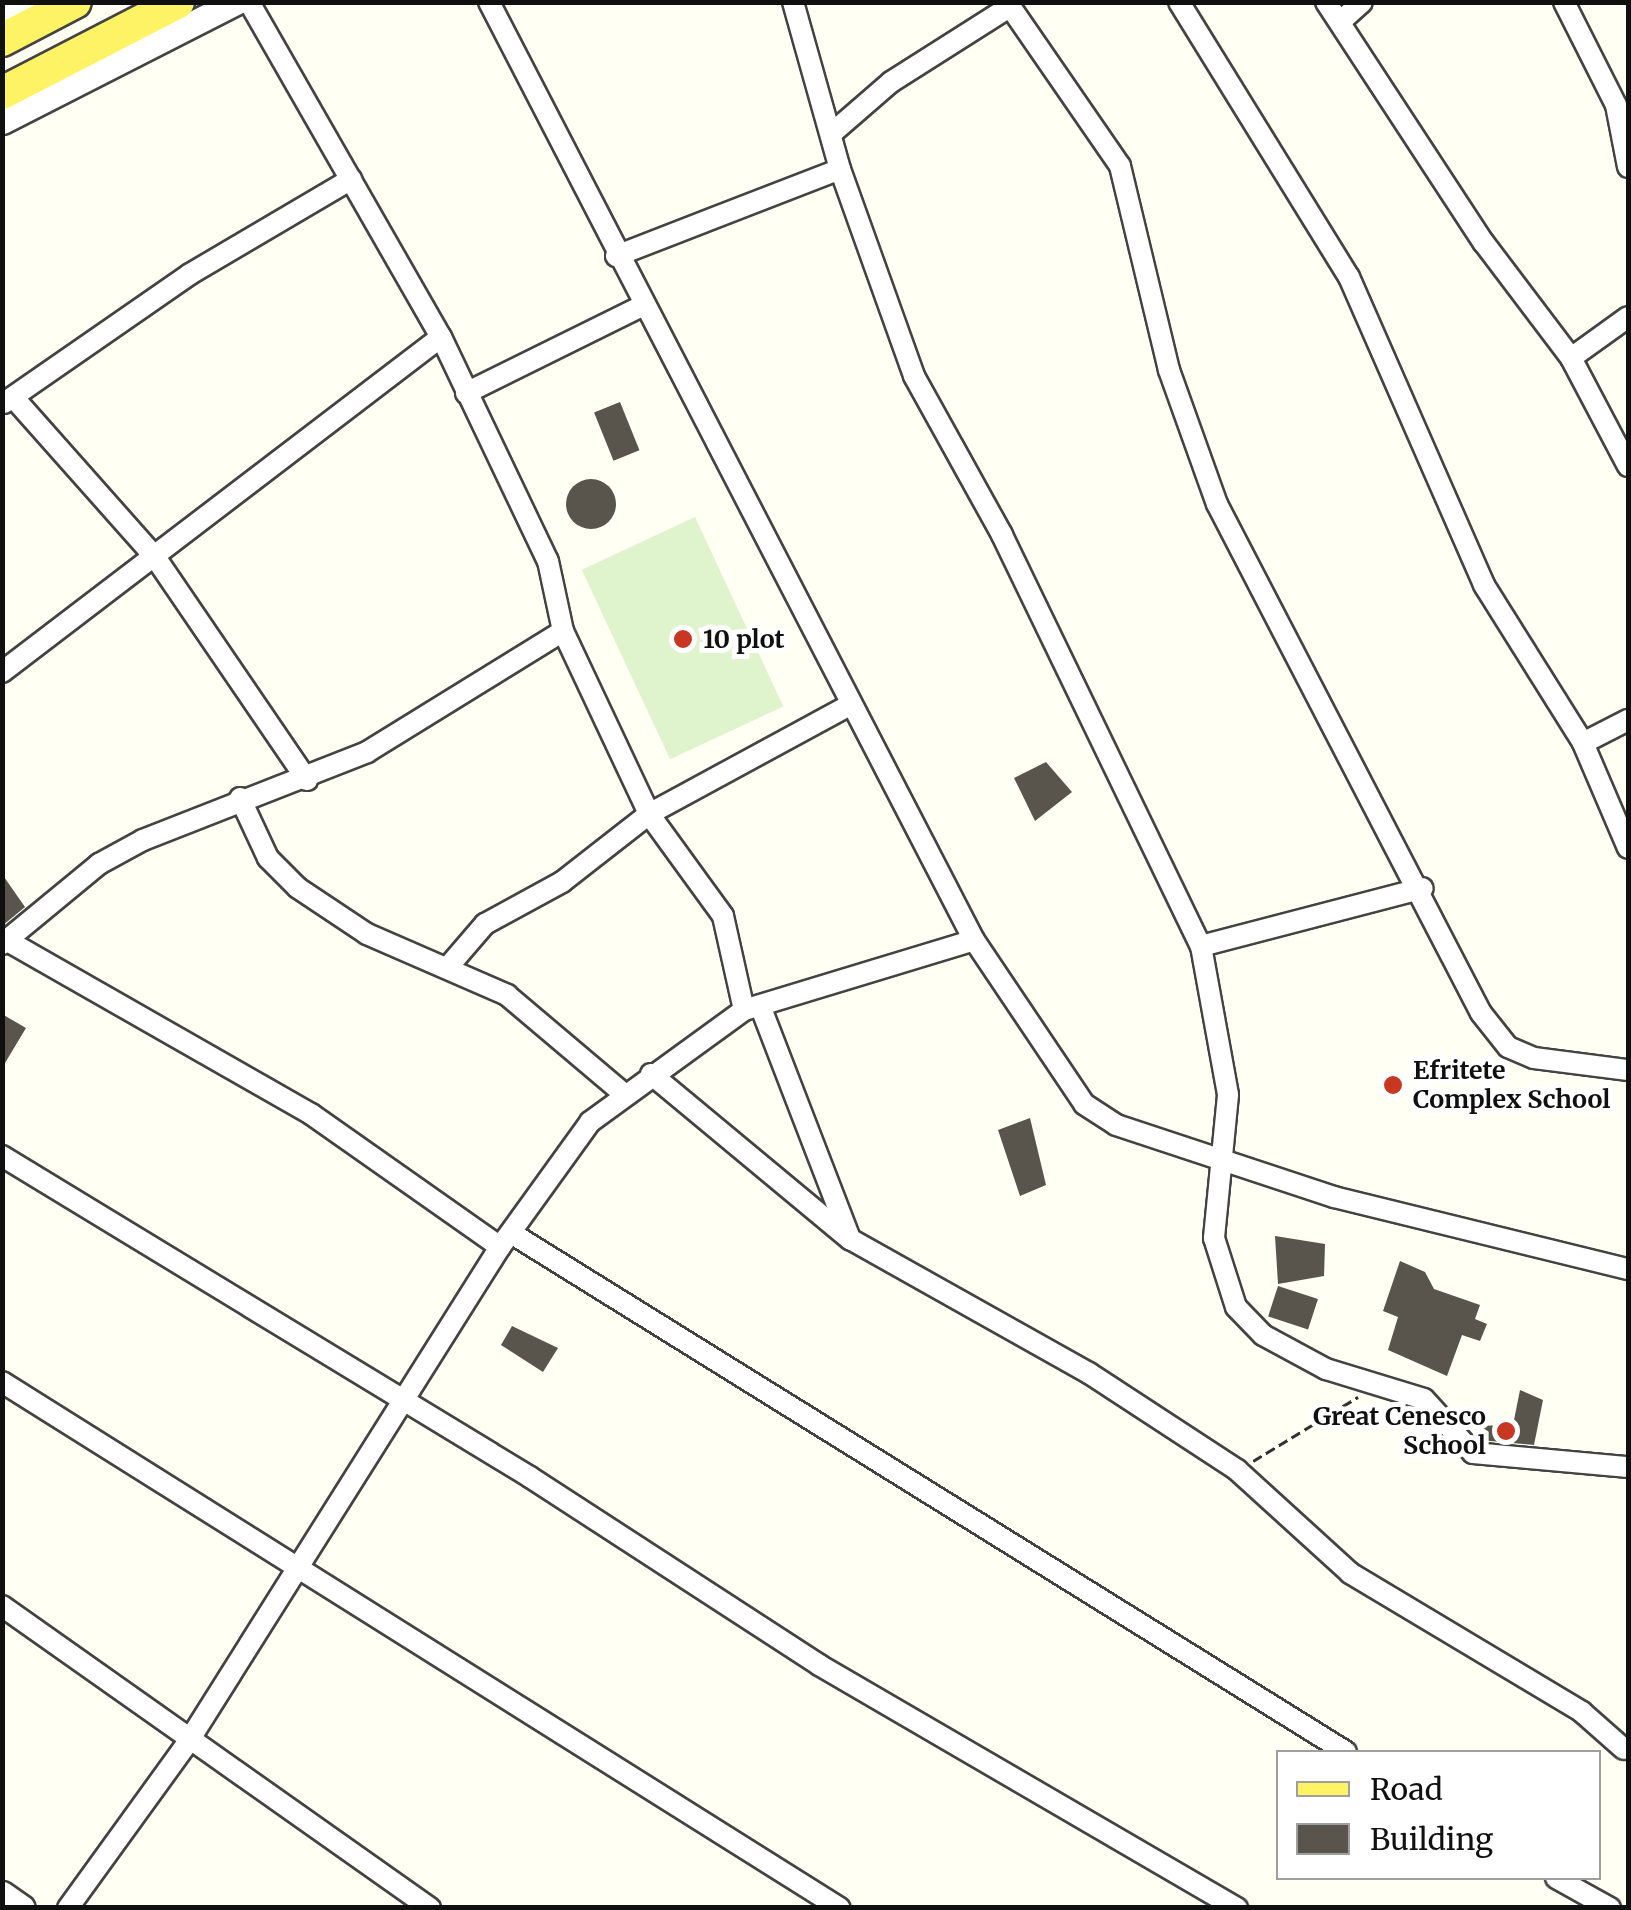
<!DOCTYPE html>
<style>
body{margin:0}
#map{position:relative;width:1631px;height:1910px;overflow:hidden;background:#fffff3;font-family:Merriweather,serif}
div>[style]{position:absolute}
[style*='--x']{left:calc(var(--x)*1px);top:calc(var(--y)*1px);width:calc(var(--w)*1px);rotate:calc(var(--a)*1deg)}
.pitch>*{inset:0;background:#dff3cd;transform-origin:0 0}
.building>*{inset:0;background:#59544c;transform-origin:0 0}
.round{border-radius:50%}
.path>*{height:2.5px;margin-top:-1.25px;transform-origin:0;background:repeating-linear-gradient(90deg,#323232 0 10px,transparent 0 15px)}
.roads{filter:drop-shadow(2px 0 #434343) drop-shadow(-2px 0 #434343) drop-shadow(0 2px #434343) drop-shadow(0 -2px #434343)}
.minor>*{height:20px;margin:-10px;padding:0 10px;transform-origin:10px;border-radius:10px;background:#fff}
.tertiary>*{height:25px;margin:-12.5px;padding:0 12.5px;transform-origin:12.5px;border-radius:12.5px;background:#fff}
.primary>*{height:32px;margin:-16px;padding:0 16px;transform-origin:16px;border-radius:16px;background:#fdf365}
.dots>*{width:28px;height:28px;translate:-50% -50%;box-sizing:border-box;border:5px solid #fff;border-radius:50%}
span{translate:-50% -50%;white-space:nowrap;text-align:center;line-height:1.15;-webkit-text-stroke:10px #fff;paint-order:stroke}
.poi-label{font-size:25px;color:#101010;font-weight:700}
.left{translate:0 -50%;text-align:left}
.right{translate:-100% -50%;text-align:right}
.frame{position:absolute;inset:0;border:5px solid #101010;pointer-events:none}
.legend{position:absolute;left:1276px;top:1750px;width:325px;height:130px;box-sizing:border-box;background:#fff;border:2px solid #9f9f9f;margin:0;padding:12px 18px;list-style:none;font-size:30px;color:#101010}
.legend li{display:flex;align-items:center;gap:20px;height:50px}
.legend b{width:50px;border:2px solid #9f9f9f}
</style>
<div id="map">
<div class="pitch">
<div style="left:695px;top:517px;width:209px;height:125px;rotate:65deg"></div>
</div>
<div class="building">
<div style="left:620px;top:402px;width:52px;height:28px;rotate:68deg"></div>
<div class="round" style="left:566px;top:479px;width:50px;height:50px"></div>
<div style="clip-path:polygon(1046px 762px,1072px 792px,1035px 821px,1014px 778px)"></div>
<div style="clip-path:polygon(2px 874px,25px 907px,2px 926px)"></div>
<div style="clip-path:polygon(2px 1014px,26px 1028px,2px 1068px)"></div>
<div style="clip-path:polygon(1030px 1118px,1046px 1185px,1020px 1196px,998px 1130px)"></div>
<div style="clip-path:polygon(1275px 1236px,1325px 1244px,1324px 1276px,1278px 1284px)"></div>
<div style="clip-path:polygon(1400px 1261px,1425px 1272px,1434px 1289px,1480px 1305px,1475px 1319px,1487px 1324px,1480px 1341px,1462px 1335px,1447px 1376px,1388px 1350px,1398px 1317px,1383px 1311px)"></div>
<div style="left:1278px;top:1286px;width:42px;height:32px;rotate:18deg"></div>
<div style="clip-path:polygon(512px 1326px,558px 1348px,543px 1372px,501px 1345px)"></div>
<div style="clip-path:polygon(1520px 1390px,1543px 1400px,1534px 1445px,1480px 1440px,1474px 1426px,1513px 1425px)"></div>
</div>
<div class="path">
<div style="--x:1253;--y:1461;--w:123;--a:-31.4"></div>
</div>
<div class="roads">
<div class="minor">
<div style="--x:249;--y:2;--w:386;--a:60.2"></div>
<div style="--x:441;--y:337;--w:248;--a:64.5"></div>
<div style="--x:548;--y:561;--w:72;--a:77.9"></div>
<div style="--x:563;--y:631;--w:202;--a:64.8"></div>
<div style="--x:649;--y:814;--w:126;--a:54"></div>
<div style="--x:723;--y:916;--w:96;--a:77.4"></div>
<div style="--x:489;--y:2;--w:1056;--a:62.66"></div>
<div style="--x:974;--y:940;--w:197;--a:56.1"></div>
<div style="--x:1084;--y:1104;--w:38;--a:33"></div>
<div style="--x:1116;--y:1125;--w:230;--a:18.3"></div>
<div style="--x:1334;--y:1197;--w:303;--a:13.8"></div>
<div style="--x:793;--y:2;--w:173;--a:74.3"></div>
<div style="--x:840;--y:169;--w:220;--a:70.3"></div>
<div style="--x:914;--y:376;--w:182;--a:61"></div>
<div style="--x:1002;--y:535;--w:457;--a:64.2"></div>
<div style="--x:1201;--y:946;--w:151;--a:79.7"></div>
<div style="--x:1228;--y:1095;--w:144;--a:95.6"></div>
<div style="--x:1214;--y:1238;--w:72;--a:72.3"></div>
<div style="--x:1236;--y:1307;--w:39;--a:46"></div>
<div style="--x:1263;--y:1335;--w:72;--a:28.4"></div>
<div style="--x:1326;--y:1369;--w:102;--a:17"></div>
<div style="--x:1424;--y:1399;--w:73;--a:47.8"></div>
<div style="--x:1473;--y:1453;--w:156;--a:5.2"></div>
<div style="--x:1007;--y:2;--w:199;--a:55.4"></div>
<div style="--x:1120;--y:166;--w:210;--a:76.5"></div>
<div style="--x:1169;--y:370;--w:142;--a:70.3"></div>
<div style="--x:1217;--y:504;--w:573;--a:62.59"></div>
<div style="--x:1481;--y:1013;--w:43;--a:51.5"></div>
<div style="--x:1508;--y:1047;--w:28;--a:23"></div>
<div style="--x:1534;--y:1058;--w:95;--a:7.3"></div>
<div style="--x:1179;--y:2;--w:323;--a:58.3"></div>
<div style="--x:1349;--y:277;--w:336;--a:66.3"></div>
<div style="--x:1484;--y:585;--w:186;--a:57.9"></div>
<div style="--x:1583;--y:743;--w:114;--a:66.8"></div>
<div style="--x:1326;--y:2;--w:288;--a:56.8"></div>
<div style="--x:1484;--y:243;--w:144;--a:52.9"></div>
<div style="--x:1571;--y:358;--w:122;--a:62.2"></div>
<div style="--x:1564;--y:2;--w:115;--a:63.2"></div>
<div style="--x:1616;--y:105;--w:63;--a:79"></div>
<div style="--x:1341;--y:21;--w:28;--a:-42"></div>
<div style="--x:831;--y:134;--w:79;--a:-40.9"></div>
<div style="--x:891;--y:82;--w:140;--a:-32.4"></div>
<div style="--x:616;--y:256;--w:240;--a:-21.2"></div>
<div style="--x:1571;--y:358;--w:70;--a:-35.7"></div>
<div style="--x:466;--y:393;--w:196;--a:-26.3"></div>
<div style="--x:13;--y:397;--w:214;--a:48.4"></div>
<div style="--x:155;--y:557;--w:270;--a:55.7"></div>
<div style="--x:4;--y:403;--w:226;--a:-34.7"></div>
<div style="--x:190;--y:274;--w:187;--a:-30.5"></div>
<div style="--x:2;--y:672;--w:552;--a:-37.35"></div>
<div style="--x:1583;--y:743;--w:51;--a:-27.1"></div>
<div style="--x:240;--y:798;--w:66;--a:65"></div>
<div style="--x:268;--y:858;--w:42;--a:45"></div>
<div style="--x:298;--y:888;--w:83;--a:33.7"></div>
<div style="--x:367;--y:934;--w:153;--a:23.5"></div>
<div style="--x:507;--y:995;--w:152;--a:40.2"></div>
<div style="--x:6;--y:940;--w:351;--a:29.7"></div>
<div style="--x:311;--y:1114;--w:231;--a:35.1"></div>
<div style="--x:2;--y:944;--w:126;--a:-39.5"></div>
<div style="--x:99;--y:864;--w:50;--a:-28.6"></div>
<div style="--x:143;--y:840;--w:241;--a:-21.4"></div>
<div style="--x:367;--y:752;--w:230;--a:-31.7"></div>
<div style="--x:1201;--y:946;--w:229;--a:-14.6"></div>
<div style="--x:448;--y:967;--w:57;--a:-49.3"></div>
<div style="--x:485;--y:924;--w:88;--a:-28.6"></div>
<div style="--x:562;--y:882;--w:110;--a:-38"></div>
<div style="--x:649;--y:814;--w:229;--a:-28.5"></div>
<div style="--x:761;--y:1008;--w:248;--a:68.9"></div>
<div style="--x:651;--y:1074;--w:259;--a:39.7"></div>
<div style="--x:850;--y:1239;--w:274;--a:29.3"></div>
<div style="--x:1089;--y:1373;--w:177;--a:33.2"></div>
<div style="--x:1237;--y:1470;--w:153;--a:42.3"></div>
<div style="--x:1350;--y:1573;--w:270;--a:30.9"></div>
<div style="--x:1582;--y:1712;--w:56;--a:41.4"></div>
<div style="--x:2;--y:1156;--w:618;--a:31.3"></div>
<div style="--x:530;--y:1477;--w:345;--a:33"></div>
<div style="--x:819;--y:1665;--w:484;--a:30.2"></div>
<div style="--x:511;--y:1233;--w:983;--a:31.86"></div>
<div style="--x:2;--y:1382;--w:989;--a:32.12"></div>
<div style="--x:2;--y:1606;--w:524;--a:35.21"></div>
<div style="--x:1556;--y:1878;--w:62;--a:29.1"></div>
<div style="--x:68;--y:1908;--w:205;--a:-54.1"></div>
<div style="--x:188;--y:1742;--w:585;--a:-57.78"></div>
<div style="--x:500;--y:1247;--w:154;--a:-54.2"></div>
<div style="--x:590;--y:1122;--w:190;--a:-36"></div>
<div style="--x:744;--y:1010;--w:240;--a:-16.9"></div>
</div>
<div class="tertiary">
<div style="--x:2;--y:14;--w:25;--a:-29"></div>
<div style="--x:2;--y:121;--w:263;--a:-27"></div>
<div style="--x:2;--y:1894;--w:24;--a:35"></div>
</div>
<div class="primary">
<div style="--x:2;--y:40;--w:82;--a:-27.5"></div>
<div style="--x:2;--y:93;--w:198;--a:-27.3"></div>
</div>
</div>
<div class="dots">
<div style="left:683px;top:639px;background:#c73722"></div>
<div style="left:1393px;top:1085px;background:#c73722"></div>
<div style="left:1506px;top:1431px;background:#c73722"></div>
</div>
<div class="poi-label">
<span class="left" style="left:703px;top:639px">10 plot</span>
<span class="left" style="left:1413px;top:1085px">Efritete<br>Complex School</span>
<span class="right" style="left:1486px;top:1431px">Great Cenesco<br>School</span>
</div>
<div class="frame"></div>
<ul class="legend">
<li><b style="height:12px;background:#fdf365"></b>Road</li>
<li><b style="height:28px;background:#59544c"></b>Building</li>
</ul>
</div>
